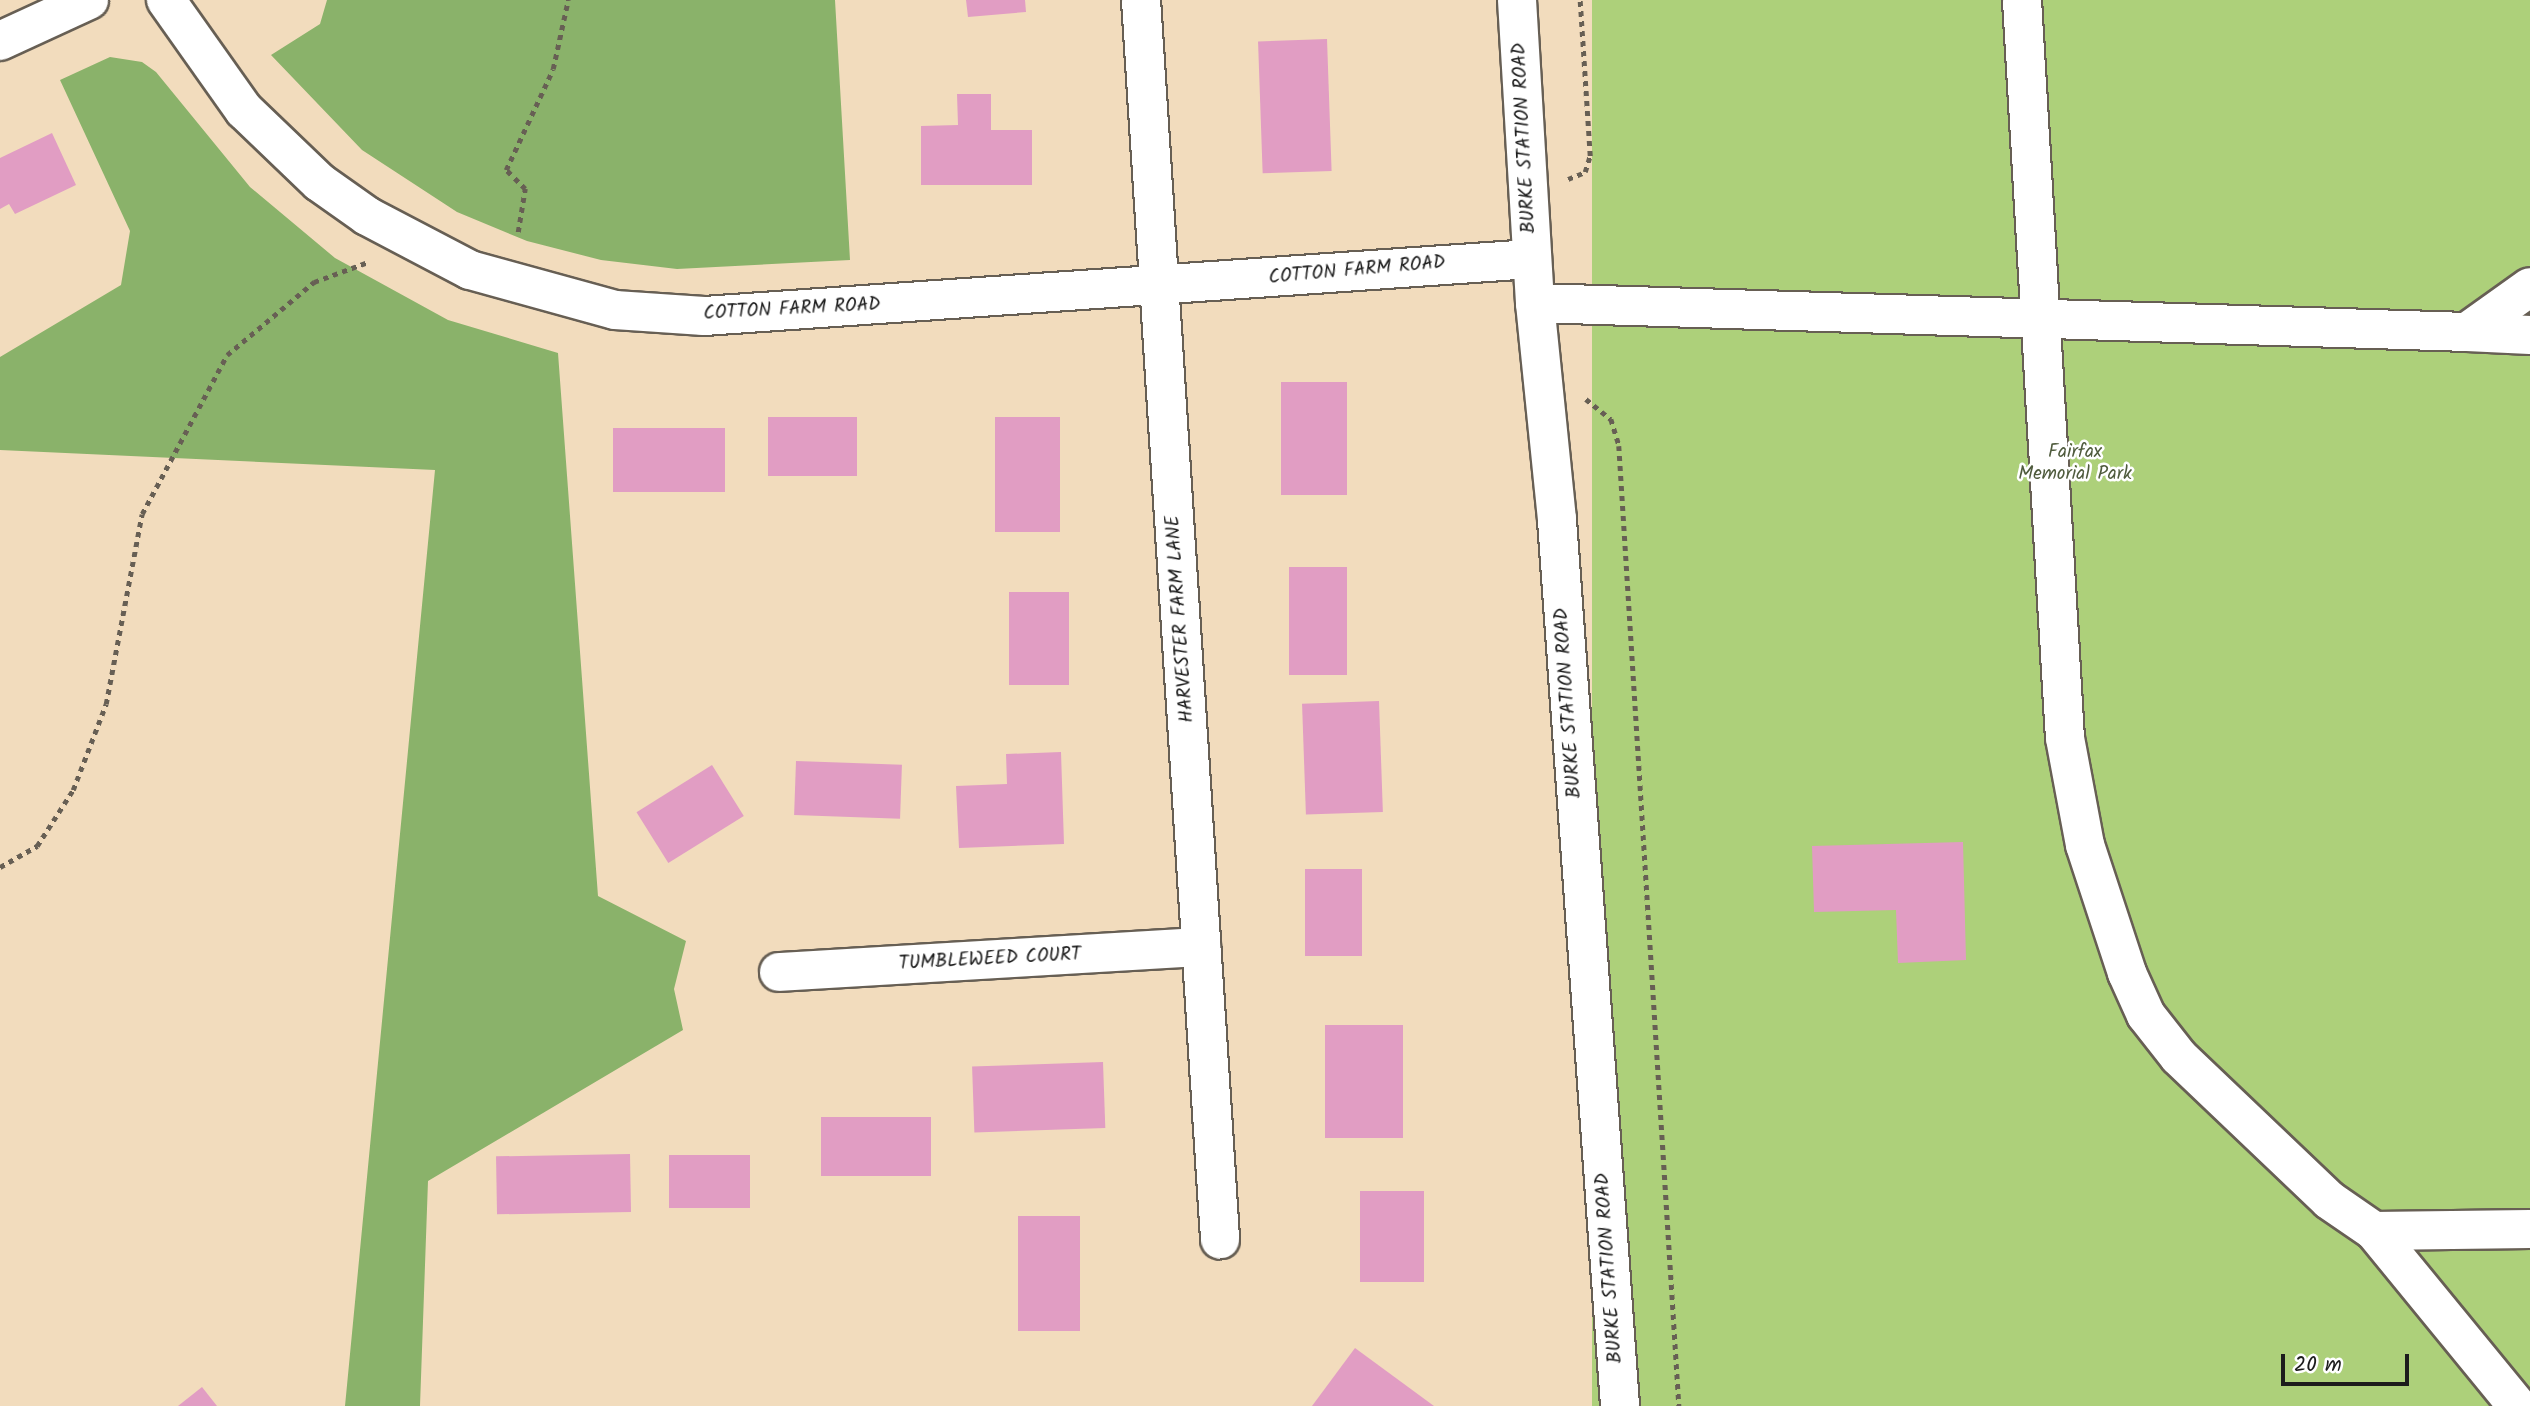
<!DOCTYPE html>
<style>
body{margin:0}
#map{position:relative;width:2530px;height:1406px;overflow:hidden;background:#f2dcbd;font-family:Kalam,sans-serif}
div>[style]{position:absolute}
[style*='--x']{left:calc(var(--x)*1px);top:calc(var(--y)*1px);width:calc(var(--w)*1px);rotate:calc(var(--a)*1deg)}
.green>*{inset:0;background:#add07a;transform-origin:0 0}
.forest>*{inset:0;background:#8ab26a}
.building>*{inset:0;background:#e19dc3;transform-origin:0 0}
.path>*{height:4.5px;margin-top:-2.25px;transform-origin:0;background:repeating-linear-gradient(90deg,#675f54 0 5px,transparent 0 10px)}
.roads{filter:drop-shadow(2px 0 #675f54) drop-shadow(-2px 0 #675f54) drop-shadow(0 2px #675f54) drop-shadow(0 -2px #675f54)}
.minor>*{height:38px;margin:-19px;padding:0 19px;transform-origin:19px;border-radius:19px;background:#fff}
span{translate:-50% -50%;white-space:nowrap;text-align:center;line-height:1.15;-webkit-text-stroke:5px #fff;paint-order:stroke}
.street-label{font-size:19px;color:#1c1c1c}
.park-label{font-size:19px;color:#4f5b3d}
.scale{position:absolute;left:2281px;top:1354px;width:128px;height:32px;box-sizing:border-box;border:4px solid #1c1c1c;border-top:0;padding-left:9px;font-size:21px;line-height:24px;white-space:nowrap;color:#1c1c1c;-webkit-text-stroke:5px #fff;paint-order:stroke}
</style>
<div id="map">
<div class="green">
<div style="left:1592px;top:0;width:938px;height:1408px"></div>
</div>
<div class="forest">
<div style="clip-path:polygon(327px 0,835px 0,850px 260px,677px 269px,601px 260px,527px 241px,457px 212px,362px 150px,271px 55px,320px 24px)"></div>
<div style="clip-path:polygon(110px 57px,142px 62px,156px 72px,250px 187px,335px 258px,448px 320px,558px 353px,598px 896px,686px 941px,674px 989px,683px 1030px,428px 1181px,420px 1406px,345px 1406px,435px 470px,0 450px,0 357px,121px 285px,130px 231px,60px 80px)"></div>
</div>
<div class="building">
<div style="clip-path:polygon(966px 0,1025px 0,1026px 12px,968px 17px)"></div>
<div style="left:1327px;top:39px;width:132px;height:69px;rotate:88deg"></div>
<div style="clip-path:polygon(957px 94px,991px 94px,991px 130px,1032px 130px,1032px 185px,921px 185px,921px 126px,958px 125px)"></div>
<div style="clip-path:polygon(52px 133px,76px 185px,15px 214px,9px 204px,0 209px,0 158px)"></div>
<div style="left:1281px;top:382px;width:66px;height:113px"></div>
<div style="left:768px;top:417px;width:89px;height:59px"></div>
<div style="left:995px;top:417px;width:65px;height:115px"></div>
<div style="left:613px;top:428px;width:112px;height:64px"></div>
<div style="left:1289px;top:567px;width:58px;height:108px"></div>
<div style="left:1009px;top:592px;width:60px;height:93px"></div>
<div style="left:1379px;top:701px;width:111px;height:77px;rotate:88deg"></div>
<div style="clip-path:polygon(1061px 752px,1064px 844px,959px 848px,956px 786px,1007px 784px,1006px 754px)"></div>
<div style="left:796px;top:761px;width:106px;height:54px;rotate:2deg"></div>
<div style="left:712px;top:765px;width:60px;height:89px;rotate:58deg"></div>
<div style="clip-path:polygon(1963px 842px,1966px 960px,1898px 963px,1896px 910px,1814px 912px,1812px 846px)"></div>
<div style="left:1305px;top:869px;width:57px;height:87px"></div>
<div style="left:1325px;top:1025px;width:78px;height:113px"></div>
<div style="left:1103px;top:1062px;width:66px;height:131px;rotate:88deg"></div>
<div style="left:821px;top:1117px;width:110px;height:59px"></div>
<div style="left:630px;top:1154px;width:58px;height:134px;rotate:89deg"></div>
<div style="left:669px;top:1155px;width:81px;height:53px"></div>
<div style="left:1360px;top:1191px;width:64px;height:91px"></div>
<div style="left:1018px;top:1216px;width:62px;height:115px"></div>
<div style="clip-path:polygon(1355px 1348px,1434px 1406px,1312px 1406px)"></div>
<div style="clip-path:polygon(202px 1387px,217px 1406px,178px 1406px)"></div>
</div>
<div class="path">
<div style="--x:1568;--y:179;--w:18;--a:-22"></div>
<div style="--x:1585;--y:172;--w:17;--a:-73"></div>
<div style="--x:1590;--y:156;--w:156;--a:-93.7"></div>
<div style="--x:518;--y:232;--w:44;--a:-80.8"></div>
<div style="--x:525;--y:189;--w:27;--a:-135"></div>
<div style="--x:506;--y:170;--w:111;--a:-65"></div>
<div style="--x:553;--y:69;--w:71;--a:-77.7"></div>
<div style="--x:1586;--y:399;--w:32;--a:39"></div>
<div style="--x:1611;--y:419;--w:28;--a:73"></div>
<div style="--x:1619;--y:446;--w:962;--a:86.42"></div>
<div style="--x:0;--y:867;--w:43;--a:-29.6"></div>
<div style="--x:37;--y:846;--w:67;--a:-57.3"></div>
<div style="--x:73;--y:790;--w:92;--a:-69"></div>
<div style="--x:106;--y:704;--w:193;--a:-79.3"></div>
<div style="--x:142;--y:514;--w:180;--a:-61.9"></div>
<div style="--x:227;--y:355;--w:114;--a:-40"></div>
<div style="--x:314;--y:282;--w:58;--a:-20.3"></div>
</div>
<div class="roads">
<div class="minor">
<div style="--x:166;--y:0;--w:135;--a:54.7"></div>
<div style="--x:244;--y:110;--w:104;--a:43.8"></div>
<div style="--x:319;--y:182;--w:59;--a:35.3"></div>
<div style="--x:367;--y:216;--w:116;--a:27.7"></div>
<div style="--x:470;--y:270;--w:150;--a:15.4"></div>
<div style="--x:615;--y:310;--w:89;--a:3.9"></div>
<div style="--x:704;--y:316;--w:830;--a:-3.94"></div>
<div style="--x:1141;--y:0;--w:1242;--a:86.35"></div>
<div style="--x:1517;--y:0;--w:304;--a:86.6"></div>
<div style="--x:1535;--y:303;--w:218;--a:84.2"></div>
<div style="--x:1557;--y:520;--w:888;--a:85.93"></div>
<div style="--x:2022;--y:0;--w:739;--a:86.67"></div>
<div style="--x:2065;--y:738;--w:109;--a:79.4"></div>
<div style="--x:2085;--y:845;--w:135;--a:71.8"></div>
<div style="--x:2127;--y:973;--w:46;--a:65.7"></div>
<div style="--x:2146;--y:1015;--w:53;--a:51.8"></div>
<div style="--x:2179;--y:1057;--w:207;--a:43.6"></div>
<div style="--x:2329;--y:1200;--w:55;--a:34.6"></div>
<div style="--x:2374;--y:1231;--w:226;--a:50.7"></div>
<div style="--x:0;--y:41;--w:98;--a:-24.7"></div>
<div style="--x:1535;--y:303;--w:932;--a:1.78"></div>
<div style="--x:2467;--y:332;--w:77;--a:-35.5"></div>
<div style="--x:2467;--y:332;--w:63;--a:2.7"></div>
<div style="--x:779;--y:972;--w:423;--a:-3.4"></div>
<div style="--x:2374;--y:1231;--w:156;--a:-0.7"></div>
</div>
</div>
<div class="street-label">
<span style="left:1525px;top:138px;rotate:-93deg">BURKE STATION ROAD</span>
<span style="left:1357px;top:271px;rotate:-5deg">COTTON FARM ROAD</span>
<span style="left:792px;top:310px;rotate:-3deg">COTTON FARM ROAD</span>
<span style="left:1181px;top:619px;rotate:-94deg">HARVESTER FARM LANE</span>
<span style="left:1569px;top:703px;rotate:-94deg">BURKE STATION ROAD</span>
<span style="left:990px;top:960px;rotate:-3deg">TUMBLEWEED COURT</span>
<span style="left:1610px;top:1268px;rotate:-94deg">BURKE STATION ROAD</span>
</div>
<div class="park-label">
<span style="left:2075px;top:464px">Fairfax<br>Memorial Park</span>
</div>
<div class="scale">20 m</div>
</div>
